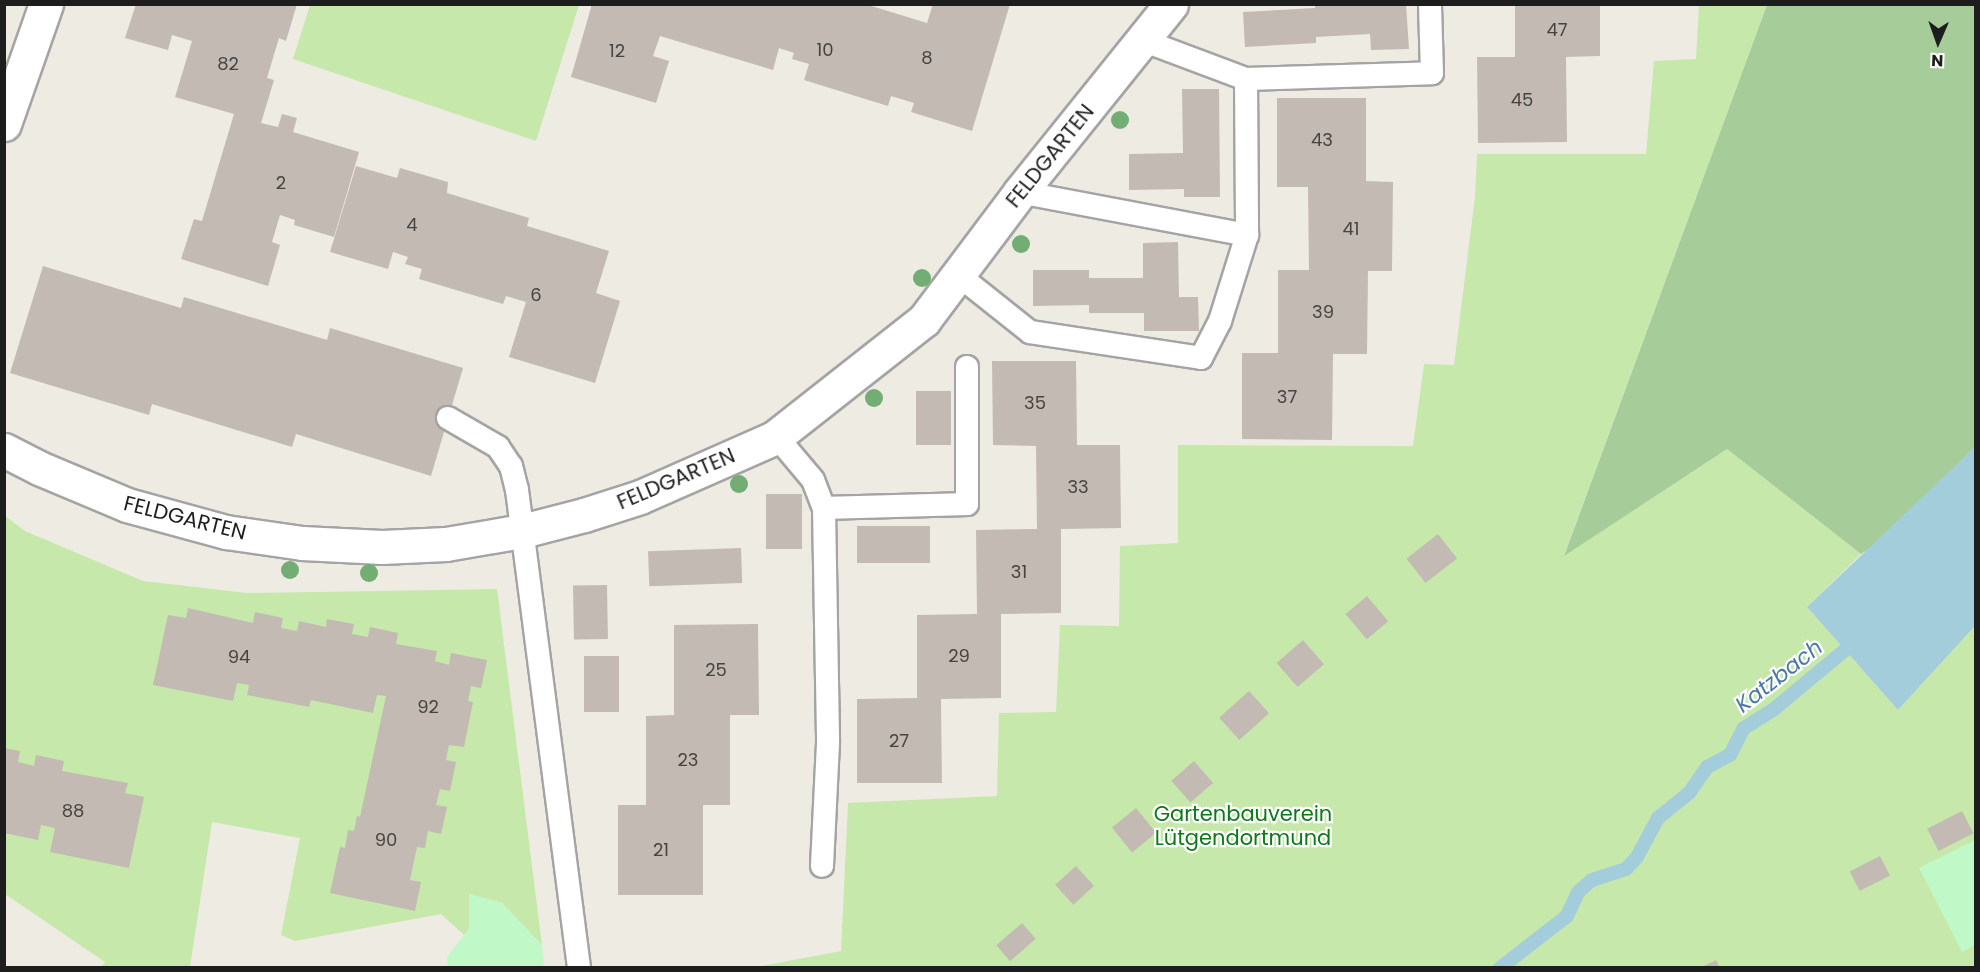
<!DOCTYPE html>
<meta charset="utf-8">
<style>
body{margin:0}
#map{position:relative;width:1980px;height:972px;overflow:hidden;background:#eeebe3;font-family:Poppins,sans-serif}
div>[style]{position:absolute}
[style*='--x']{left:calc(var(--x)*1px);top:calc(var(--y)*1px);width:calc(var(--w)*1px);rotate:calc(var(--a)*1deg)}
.grass>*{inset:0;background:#c6e8aa}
.forest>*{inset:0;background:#a6cd99}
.park>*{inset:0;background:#c0f8c7}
.water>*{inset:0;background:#a4cddc}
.stream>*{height:14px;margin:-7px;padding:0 7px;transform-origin:7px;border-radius:7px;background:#a4cddc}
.building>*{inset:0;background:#c3bab3;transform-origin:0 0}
.roads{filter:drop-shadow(2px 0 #a4a4a4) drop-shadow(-2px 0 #a4a4a4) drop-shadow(0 2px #a4a4a4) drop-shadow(0 -2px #a4a4a4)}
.service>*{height:22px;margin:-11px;padding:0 11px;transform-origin:11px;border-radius:11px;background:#fff}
.minor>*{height:33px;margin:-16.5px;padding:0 16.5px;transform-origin:16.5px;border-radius:16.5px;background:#fff}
.tertiary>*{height:33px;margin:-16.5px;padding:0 16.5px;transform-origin:16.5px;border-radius:16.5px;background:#fff}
.trees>*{width:18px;height:18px;margin:-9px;border-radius:50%;background:#72ad74}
span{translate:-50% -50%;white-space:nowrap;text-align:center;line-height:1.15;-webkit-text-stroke:4.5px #fff;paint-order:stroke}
.number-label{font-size:18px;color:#464442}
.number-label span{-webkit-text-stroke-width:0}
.street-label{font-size:21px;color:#1d1d1d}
.park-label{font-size:21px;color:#0d7a1a}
.water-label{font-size:22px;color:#4b78ab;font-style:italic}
.frame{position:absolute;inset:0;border:6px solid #1d1d1d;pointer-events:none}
.north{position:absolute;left:1908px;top:12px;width:60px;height:60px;-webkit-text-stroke:4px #fff;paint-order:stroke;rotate:182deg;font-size:16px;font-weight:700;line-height:24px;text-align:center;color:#1d1d1d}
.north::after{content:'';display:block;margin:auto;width:21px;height:27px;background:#1d1d1d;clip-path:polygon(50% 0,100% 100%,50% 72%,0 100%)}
</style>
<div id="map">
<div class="grass">
<div style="clip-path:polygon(310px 5px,310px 4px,579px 5px,536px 141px,293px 59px)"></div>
<div style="clip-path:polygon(1699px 5px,1767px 5px,1564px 555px,1727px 449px,1861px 554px,1807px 607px,1898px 710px,1975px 626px,1975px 967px,751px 968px,841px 951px,848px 803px,997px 796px,999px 713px,1056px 712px,1060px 625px,1119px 626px,1120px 546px,1178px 543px,1178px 445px,1413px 446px,1424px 364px,1454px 365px,1475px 197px,1477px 154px,1646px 154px,1654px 61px,1696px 59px)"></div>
<div style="clip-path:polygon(4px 515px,25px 531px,143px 581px,247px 593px,497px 589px,542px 945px,502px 903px,469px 894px,469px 929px,464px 935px,441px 914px,295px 941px,281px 935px,300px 838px,212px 822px,190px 967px,101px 967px,105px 962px,5px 894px)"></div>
</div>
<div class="forest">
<div style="clip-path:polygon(1767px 5px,1975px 5px,1975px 447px,1874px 546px,1861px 554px,1727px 449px,1564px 556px)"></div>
</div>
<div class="park">
<div style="clip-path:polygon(1975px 840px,1975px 945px,1962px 952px,1919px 868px)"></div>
<div style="clip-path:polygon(469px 894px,502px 903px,542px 945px,544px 967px,448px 967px,447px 957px,469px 929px)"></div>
</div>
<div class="water">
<div style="clip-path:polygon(1975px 447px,1975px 626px,1898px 710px,1807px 607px)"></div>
</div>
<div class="stream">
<div style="--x:1500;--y:968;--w:85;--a:-37.8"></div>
<div style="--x:1567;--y:916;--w:26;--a:-65"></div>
<div style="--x:1578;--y:892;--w:18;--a:-41"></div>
<div style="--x:1592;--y:880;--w:36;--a:-18"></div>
<div style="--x:1626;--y:869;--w:16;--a:-47"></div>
<div style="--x:1637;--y:857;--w:44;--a:-61.7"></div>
<div style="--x:1658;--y:818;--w:40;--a:-39"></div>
<div style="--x:1689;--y:793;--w:32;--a:-55"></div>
<div style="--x:1707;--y:767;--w:26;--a:-28"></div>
<div style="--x:1730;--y:755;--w:30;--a:-63"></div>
<div style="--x:1744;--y:728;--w:34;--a:-32"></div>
<div style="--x:1773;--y:710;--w:94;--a:-39.8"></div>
<div style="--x:1845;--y:650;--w:16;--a:-47"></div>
</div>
<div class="building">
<div style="clip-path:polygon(136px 4px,297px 4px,286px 41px,279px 38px,267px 78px,274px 80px,261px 123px,278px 127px,282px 114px,297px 118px,293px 132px,359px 152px,334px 237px,294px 225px,295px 220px,280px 215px,272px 242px,280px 245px,268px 286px,181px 259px,194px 219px,202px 221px,234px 114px,175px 97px,192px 41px,172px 35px,168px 50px,125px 38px)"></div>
<div style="clip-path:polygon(592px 4px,865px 4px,927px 23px,933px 4px,1010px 4px,972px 131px,911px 112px,914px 103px,891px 96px,888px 106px,804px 80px,809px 64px,792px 59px,794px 53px,779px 48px,773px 70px,660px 36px,653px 56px,669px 61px,656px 103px,571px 77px)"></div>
<div style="clip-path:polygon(1315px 4px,1406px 4px,1409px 49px,1371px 50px,1370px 34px,1316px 37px,1316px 43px,1245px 47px,1243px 12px,1315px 8px)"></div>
<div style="clip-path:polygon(1515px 5px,1600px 5px,1600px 56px,1566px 57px,1567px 142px,1478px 143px,1477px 57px,1515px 57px)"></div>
<div style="clip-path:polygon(1182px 89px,1219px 89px,1220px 197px,1184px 197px,1184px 189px,1129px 190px,1129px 154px,1183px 153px)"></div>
<div style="clip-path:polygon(1277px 98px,1366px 98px,1366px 181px,1393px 182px,1392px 271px,1368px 271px,1367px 354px,1333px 354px,1332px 440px,1242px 439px,1242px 353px,1278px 353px,1278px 270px,1309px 270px,1308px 187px,1277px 187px)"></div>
<div style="clip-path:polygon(356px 166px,397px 178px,400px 168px,448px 182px,447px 193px,529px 218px,527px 226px,609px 251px,596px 293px,620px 301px,595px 383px,509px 357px,526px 302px,506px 296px,503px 304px,419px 279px,422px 269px,405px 264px,408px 257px,393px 252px,388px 269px,330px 252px)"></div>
<div style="clip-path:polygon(1178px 242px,1179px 297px,1198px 297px,1199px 331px,1144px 331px,1144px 313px,1089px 313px,1089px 305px,1033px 306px,1033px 270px,1089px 270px,1089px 278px,1143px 278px,1143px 243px)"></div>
<div style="clip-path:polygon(43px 266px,181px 308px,184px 297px,327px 340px,330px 328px,463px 368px,431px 476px,296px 434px,292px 447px,152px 404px,149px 415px,10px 373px)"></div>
<div style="clip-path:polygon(992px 361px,1076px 361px,1077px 445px,1120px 445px,1121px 528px,1061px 529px,1061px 613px,1001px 614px,1001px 698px,941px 699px,942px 783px,857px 783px,857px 699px,917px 698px,917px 615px,977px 614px,976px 530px,1037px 529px,1036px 446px,993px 445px)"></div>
<div style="left:916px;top:391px;width:35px;height:54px"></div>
<div style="left:766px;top:494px;width:36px;height:55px"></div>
<div style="left:930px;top:526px;width:37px;height:73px;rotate:90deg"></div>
<div style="left:1438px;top:534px;width:31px;height:40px;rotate:52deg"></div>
<div style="left:741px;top:548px;width:35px;height:93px;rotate:88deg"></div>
<div style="left:607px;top:585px;width:54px;height:34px;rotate:89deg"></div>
<div style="left:1367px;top:596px;width:33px;height:28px;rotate:50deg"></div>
<div style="clip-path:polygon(188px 608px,253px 623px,255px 612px,283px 618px,281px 628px,297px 631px,299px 621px,326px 627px,327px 619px,354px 624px,352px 634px,368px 637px,370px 627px,398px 633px,396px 644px,437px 651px,435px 661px,449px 665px,451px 653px,487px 660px,481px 688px,471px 686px,468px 701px,473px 702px,464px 747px,449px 745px,446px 760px,456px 762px,450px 791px,440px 789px,436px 805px,447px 807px,441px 834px,428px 831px,425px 848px,417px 847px,410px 880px,421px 882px,415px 911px,330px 893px,340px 847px,345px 848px,348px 830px,354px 831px,357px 816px,360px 817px,386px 696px,377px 695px,373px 713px,311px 700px,309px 707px,247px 695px,249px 685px,237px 683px,233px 701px,153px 685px,168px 615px,186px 618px)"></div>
<div style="clip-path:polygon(758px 624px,759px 715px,730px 715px,730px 805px,703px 805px,703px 895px,618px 895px,618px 805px,646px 805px,646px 716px,674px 715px,674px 625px)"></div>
<div style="left:1303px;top:640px;width:32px;height:35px;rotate:49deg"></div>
<div style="left:619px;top:656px;width:56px;height:35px;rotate:90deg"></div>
<div style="left:1249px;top:691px;width:30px;height:40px;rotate:48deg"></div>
<div style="clip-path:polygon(4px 748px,20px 751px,18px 762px,34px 766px,36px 755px,64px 761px,62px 771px,128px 783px,125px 793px,144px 797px,129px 868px,50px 852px,55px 828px,41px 825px,38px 840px,4px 833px)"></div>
<div style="left:1194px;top:761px;width:29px;height:30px;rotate:49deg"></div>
<div style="left:1136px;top:808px;width:32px;height:31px;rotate:51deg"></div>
<div style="left:1962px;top:811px;width:25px;height:39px;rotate:63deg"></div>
<div style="left:1880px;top:856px;width:22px;height:34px;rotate:63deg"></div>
<div style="left:1076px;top:866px;width:27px;height:28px;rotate:48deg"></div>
<div style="left:1022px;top:923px;width:21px;height:34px;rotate:49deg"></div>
<div style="clip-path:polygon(1716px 960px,1720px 968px,1700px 968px)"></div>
</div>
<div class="roads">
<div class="service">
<div style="--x:1142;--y:40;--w:111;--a:20.6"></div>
<div style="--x:1246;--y:79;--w:186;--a:-1.8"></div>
<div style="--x:1432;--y:73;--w:69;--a:-91.7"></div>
<div style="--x:1246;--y:79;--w:156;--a:89.6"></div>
<div style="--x:957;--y:274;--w:93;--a:38.5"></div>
<div style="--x:1030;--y:332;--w:173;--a:8.6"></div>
<div style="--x:1201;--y:358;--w:42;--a:-62.8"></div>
<div style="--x:1220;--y:321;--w:90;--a:-72.6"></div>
<div style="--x:1247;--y:235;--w:231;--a:-169.3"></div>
<div style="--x:448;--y:418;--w:58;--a:30.1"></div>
<div style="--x:498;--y:447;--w:23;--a:56"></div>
<div style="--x:511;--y:466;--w:25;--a:76"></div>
<div style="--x:517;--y:490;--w:482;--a:82.6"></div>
<div style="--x:776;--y:436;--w:57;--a:49.9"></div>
<div style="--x:813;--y:480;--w:30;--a:69"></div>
<div style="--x:824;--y:508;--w:235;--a:89"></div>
<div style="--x:828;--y:743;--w:123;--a:92.8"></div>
<div style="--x:824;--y:508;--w:143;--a:-1.6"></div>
<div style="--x:967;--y:504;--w:137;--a:-90"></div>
</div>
<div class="minor">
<div style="--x:4;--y:450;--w:39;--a:27"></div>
<div style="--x:39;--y:468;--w:95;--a:22.8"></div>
<div style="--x:127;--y:505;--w:103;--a:15.3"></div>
<div style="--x:226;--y:532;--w:77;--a:8.2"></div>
<div style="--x:302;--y:543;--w:80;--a:2.9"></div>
<div style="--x:382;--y:547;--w:64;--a:-2.7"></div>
<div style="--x:446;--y:544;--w:77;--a:-9.7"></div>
<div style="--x:522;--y:531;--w:64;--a:-14.5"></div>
<div style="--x:584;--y:515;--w:59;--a:-17.8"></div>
<div style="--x:640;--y:497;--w:146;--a:-23.8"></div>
<div style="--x:774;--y:438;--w:191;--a:-38.2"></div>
<div style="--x:924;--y:320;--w:160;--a:-53.1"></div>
<div style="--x:1020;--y:192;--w:241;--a:-51.2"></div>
</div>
<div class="tertiary">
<div style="--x:4;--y:124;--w:127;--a:-70.7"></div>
</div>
</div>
<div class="trees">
<div style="left:1120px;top:120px"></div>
<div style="left:1021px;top:244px"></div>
<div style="left:922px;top:278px"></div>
<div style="left:874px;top:398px"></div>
<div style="left:739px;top:484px"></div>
<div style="left:290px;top:570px"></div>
<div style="left:369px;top:573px"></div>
</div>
<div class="number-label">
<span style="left:1557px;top:30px">47</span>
<span style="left:825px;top:50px">10</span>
<span style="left:617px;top:51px">12</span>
<span style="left:927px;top:58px">8</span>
<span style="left:228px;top:64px">82</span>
<span style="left:1522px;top:100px">45</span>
<span style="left:1322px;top:140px">43</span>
<span style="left:281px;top:183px">2</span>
<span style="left:412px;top:225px">4</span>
<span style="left:1351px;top:229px">41</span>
<span style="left:536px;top:295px">6</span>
<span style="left:1323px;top:312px">39</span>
<span style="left:1287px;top:397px">37</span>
<span style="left:1035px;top:403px">35</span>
<span style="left:1078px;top:487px">33</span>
<span style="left:1019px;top:572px">31</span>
<span style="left:959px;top:656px">29</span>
<span style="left:239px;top:657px">94</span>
<span style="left:716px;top:670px">25</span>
<span style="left:428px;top:707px">92</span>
<span style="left:899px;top:741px">27</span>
<span style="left:688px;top:760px">23</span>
<span style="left:73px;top:811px">88</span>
<span style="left:386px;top:840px">90</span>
<span style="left:661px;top:850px">21</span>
</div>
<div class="street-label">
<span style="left:1050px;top:156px;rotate:-51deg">FELDGARTEN</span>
<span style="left:676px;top:479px;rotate:-23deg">FELDGARTEN</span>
<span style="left:185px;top:518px;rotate:14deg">FELDGARTEN</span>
</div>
<div class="park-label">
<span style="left:1243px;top:826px">Gartenbauverein<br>Lütgendortmund</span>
</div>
<div class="water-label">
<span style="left:1779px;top:676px;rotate:-38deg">Katzbach</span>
</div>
<div class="frame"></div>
<div class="north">N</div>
</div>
